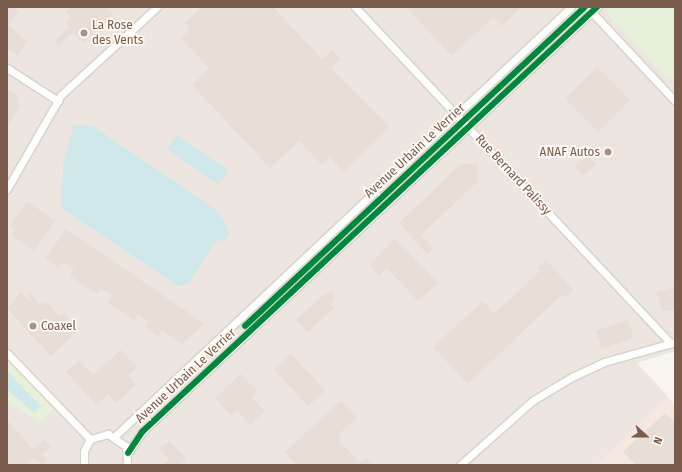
<!DOCTYPE html>
<style>
body{margin:0}
#map{position:relative;width:682px;height:472px;overflow:hidden;background:#f9f5f0;font-family:"Fira Sans Condensed",sans-serif}
div>[style]{position:absolute}
[style*='--x']{left:calc(var(--x)*1px);top:calc(var(--y)*1px);width:calc(var(--w)*1px);rotate:calc(var(--a)*1deg)}
.commercial>*{inset:0;background:#f6e8e1}
.industrial>*{inset:0;background:#ede5e0}
.green>*{inset:0;background:#e7f0db}
.water>*{inset:0;background:#d0e8ea}
.building>*{inset:0;background:#e6ded7;transform-origin:0 0}
.roads{filter:drop-shadow(1px 0 #d7d1cb) drop-shadow(-1px 0 #d7d1cb) drop-shadow(0 1px #d7d1cb) drop-shadow(0 -1px #d7d1cb)}
.minor>*{height:7px;margin:-3.5px;padding:0 3.5px;transform-origin:3.5px;border-radius:3.5px;background:#fefefd}
.cycleway>*{height:6px;margin:-3px;padding:0 3px;transform-origin:3px;border-radius:3px;background:#00873e}
.dots>*{width:11px;height:11px;translate:-50% -50%;box-sizing:border-box;border:2px solid #fffaf3;border-radius:50%}
span{translate:-50% -50%;white-space:nowrap;text-align:center;line-height:1.15;-webkit-text-stroke:3.5px #fffaf3;paint-order:stroke}
.poi-label{font-size:13px;color:#7a5c4d}
.left{translate:0 -50%;text-align:left}
.right{translate:-100% -50%;text-align:right}
.street-label{font-size:13px;color:#7a5c4d}
.frame{position:absolute;inset:0;border:8px solid #7a5c4d;pointer-events:none}
.north{position:absolute;left:626px;top:416px;width:40px;height:40px;-webkit-text-stroke:3px #fffaf3;paint-order:stroke;rotate:111deg;font-size:11px;font-weight:700;line-height:16px;text-align:center;color:#7a5c4d}
.north::after{content:'';display:block;margin:auto;width:14px;height:18px;background:#7a5c4d;clip-path:polygon(50% 0,100% 100%,50% 72%,0 100%)}
</style>
<div id="map">
<div class="commercial">
<div style="clip-path:polygon(668px 397px,675px 405px,675px 465px,596px 465px)"></div>
</div>
<div class="industrial">
<div style="clip-path:polygon(7px 7px,675px 7px,675px 351px,637px 363px,668px 397px,596px 465px,7px 465px)"></div>
</div>
<div class="green">
<div style="clip-path:polygon(612px 7px,675px 7px,675px 71px,667px 78px,606px 13px)"></div>
<div style="clip-path:polygon(7px 359px,54px 409px,40px 422px,7px 402px)"></div>
</div>
<div class="water">
<div style="clip-path:polygon(74px 125px,93px 126px,215px 209px,224px 220px,229px 233px,224px 241px,218px 240px,213px 245px,190px 282px,179px 287px,61px 208px,63px 166px)"></div>
<div style="clip-path:polygon(177px 135px,227px 169px,225px 178px,217px 184px,170px 151px,168px 148px)"></div>
<div style="clip-path:polygon(7px 371px,41px 406px,34px 413px,7px 389px)"></div>
</div>
<div class="building">
<div style="clip-path:polygon(7px 7px,19px 10px,8px 25px,27px 42px,18px 55px,7px 48px)"></div>
<div style="clip-path:polygon(72px 7px,106px 7px,113px 15px,83px 43px,73px 32px,59px 46px,54px 41px,69px 27px,66px 23px,71px 18px,66px 12px)"></div>
<div style="clip-path:polygon(202px 7px,273px 7px,322px 59px,332px 50px,341px 59px,331px 68px,390px 127px,343px 172px,330px 157px,322px 165px,299px 141px,270px 168px,192px 85px,209px 68px,181px 38px,190px 29px,185px 23px)"></div>
<div style="clip-path:polygon(406px 7px,522px 7px,502px 26px,493px 17px,452px 56px)"></div>
<div style="left:597px;top:67px;width:47px;height:45px;rotate:45deg"></div>
<div style="clip-path:polygon(7px 88px,19px 97px,16px 102px,21px 106px,7px 126px)"></div>
<div style="left:588px;top:155px;width:12px;height:18px;rotate:48deg"></div>
<div style="clip-path:polygon(461px 164px,477px 164px,478px 181px,421px 235px,433px 248px,427px 254px,399px 223px)"></div>
<div style="clip-path:polygon(27px 201px,55px 221px,34px 251px,12px 235px,16px 229px,10px 225px)"></div>
<div style="clip-path:polygon(66px 229px,189px 313px,204px 324px,182px 344px,162px 330px,158px 336px,145px 327px,149px 321px,144px 318px,138px 314px,134px 320px,108px 302px,112px 296px,107px 292px,101px 288px,97px 294px,70px 276px,74px 270px,69px 266px,63px 262px,59px 268px,45px 259px)"></div>
<div style="clip-path:polygon(395px 238px,438px 283px,418px 301px,387px 268px,379px 276px,370px 265px)"></div>
<div style="clip-path:polygon(546px 260px,574px 290px,565px 298px,562px 294px,468px 384px,433px 347px,483px 301px,494px 314px,540px 271px,537px 268px)"></div>
<div style="clip-path:polygon(675px 287px,675px 310px,662px 311px,657px 292px)"></div>
<div style="clip-path:polygon(27px 290px,40px 304px,46px 301px,59px 316px,65px 313px,79px 329px,51px 356px,7px 309px,21px 292px,32px 304px)"></div>
<div style="clip-path:polygon(333px 292px,334px 301px,330px 304px,334px 308px,308px 332px,296px 320px,322px 296px)"></div>
<div style="left:628px;top:320px;width:19px;height:34px;rotate:72deg"></div>
<div style="clip-path:polygon(121px 350px,137px 367px,128px 375px,136px 384px,117px 403px,108px 394px,97px 405px,66px 372px,79px 360px,93px 375px)"></div>
<div style="left:291px;top:354px;width:50px;height:23px;rotate:47deg"></div>
<div style="clip-path:polygon(241px 374px,258px 392px,252px 397px,265px 411px,250px 425px,237px 411px,232px 416px,215px 398px)"></div>
<div style="clip-path:polygon(341px 400px,357px 417px,338px 435px,341px 438px,338px 440px,360px 463px,366px 457px,374px 465px,297px 465px,285px 452px)"></div>
<div style="clip-path:polygon(665px 413px,675px 423px,675px 465px,636px 465px,623px 452px)"></div>
<div style="clip-path:polygon(7px 420px,33px 449px,44px 439px,51px 447px,42px 455px,48px 461px,43px 465px,33px 458px,26px 465px,7px 465px)"></div>
<div style="clip-path:polygon(169px 441px,186px 459px,180px 465px,162px 465px,169px 459px,159px 449px)"></div>
</div>
<div class="roads">
<div class="minor">
<div style="--x:355;--y:7;--w:461;--a:46.8"></div>
<div style="--x:587;--y:7;--w:129;--a:46.9"></div>
<div style="--x:7;--y:68;--w:61;--a:32.9"></div>
<div style="--x:7;--y:189;--w:108;--a:-60.1"></div>
<div style="--x:61;--y:95;--w:130;--a:-42.5"></div>
<div style="--x:7;--y:353;--w:120;--a:46"></div>
<div style="--x:115;--y:436;--w:626;--a:-43.25"></div>
<div style="--x:128;--y:453;--w:25;--a:-56"></div>
<div style="--x:142;--y:432;--w:623;--a:-43.05"></div>
<div style="--x:84;--y:465;--w:14;--a:-90"></div>
<div style="--x:84;--y:451;--w:13;--a:-63"></div>
<div style="--x:90;--y:439;--w:19;--a:-16"></div>
<div style="--x:108;--y:434;--w:22;--a:34"></div>
<div style="--x:126;--y:446;--w:19;--a:87"></div>
<div style="--x:460;--y:465;--w:96;--a:-41.6"></div>
<div style="--x:532;--y:401;--w:47;--a:-31"></div>
<div style="--x:572;--y:377;--w:35;--a:-25"></div>
<div style="--x:604;--y:362;--w:74;--a:-15.7"></div>
</div>
</div>
<div class="cycleway">
<div style="--x:245;--y:326;--w:466;--a:-43.2"></div>
<div style="--x:128;--y:453;--w:25;--a:-56"></div>
<div style="--x:142;--y:432;--w:623;--a:-43.05"></div>
</div>
<div class="dots">
<div style="left:84px;top:33px;background:#a69286"></div>
<div style="left:608px;top:152px;background:#a69286"></div>
<div style="left:33px;top:326px;background:#a69286"></div>
</div>
<div class="poi-label">
<span class="left" style="left:92px;top:33px">La Rose<br>des Vents</span>
<span class="right" style="left:600px;top:152px">ANAF Autos</span>
<span class="left" style="left:41px;top:326px">Coaxel</span>
</div>
<div class="street-label">
<span style="left:415px;top:151px;rotate:-43deg">Avenue Urbain Le Verrier</span>
<span style="left:513px;top:175px;rotate:47deg">Rue Bernard Palissy</span>
<span style="left:186px;top:376px;rotate:-43deg">Avenue Urbain Le Verrier</span>
</div>
<div class="frame"></div>
<div class="north">N</div>
</div>
